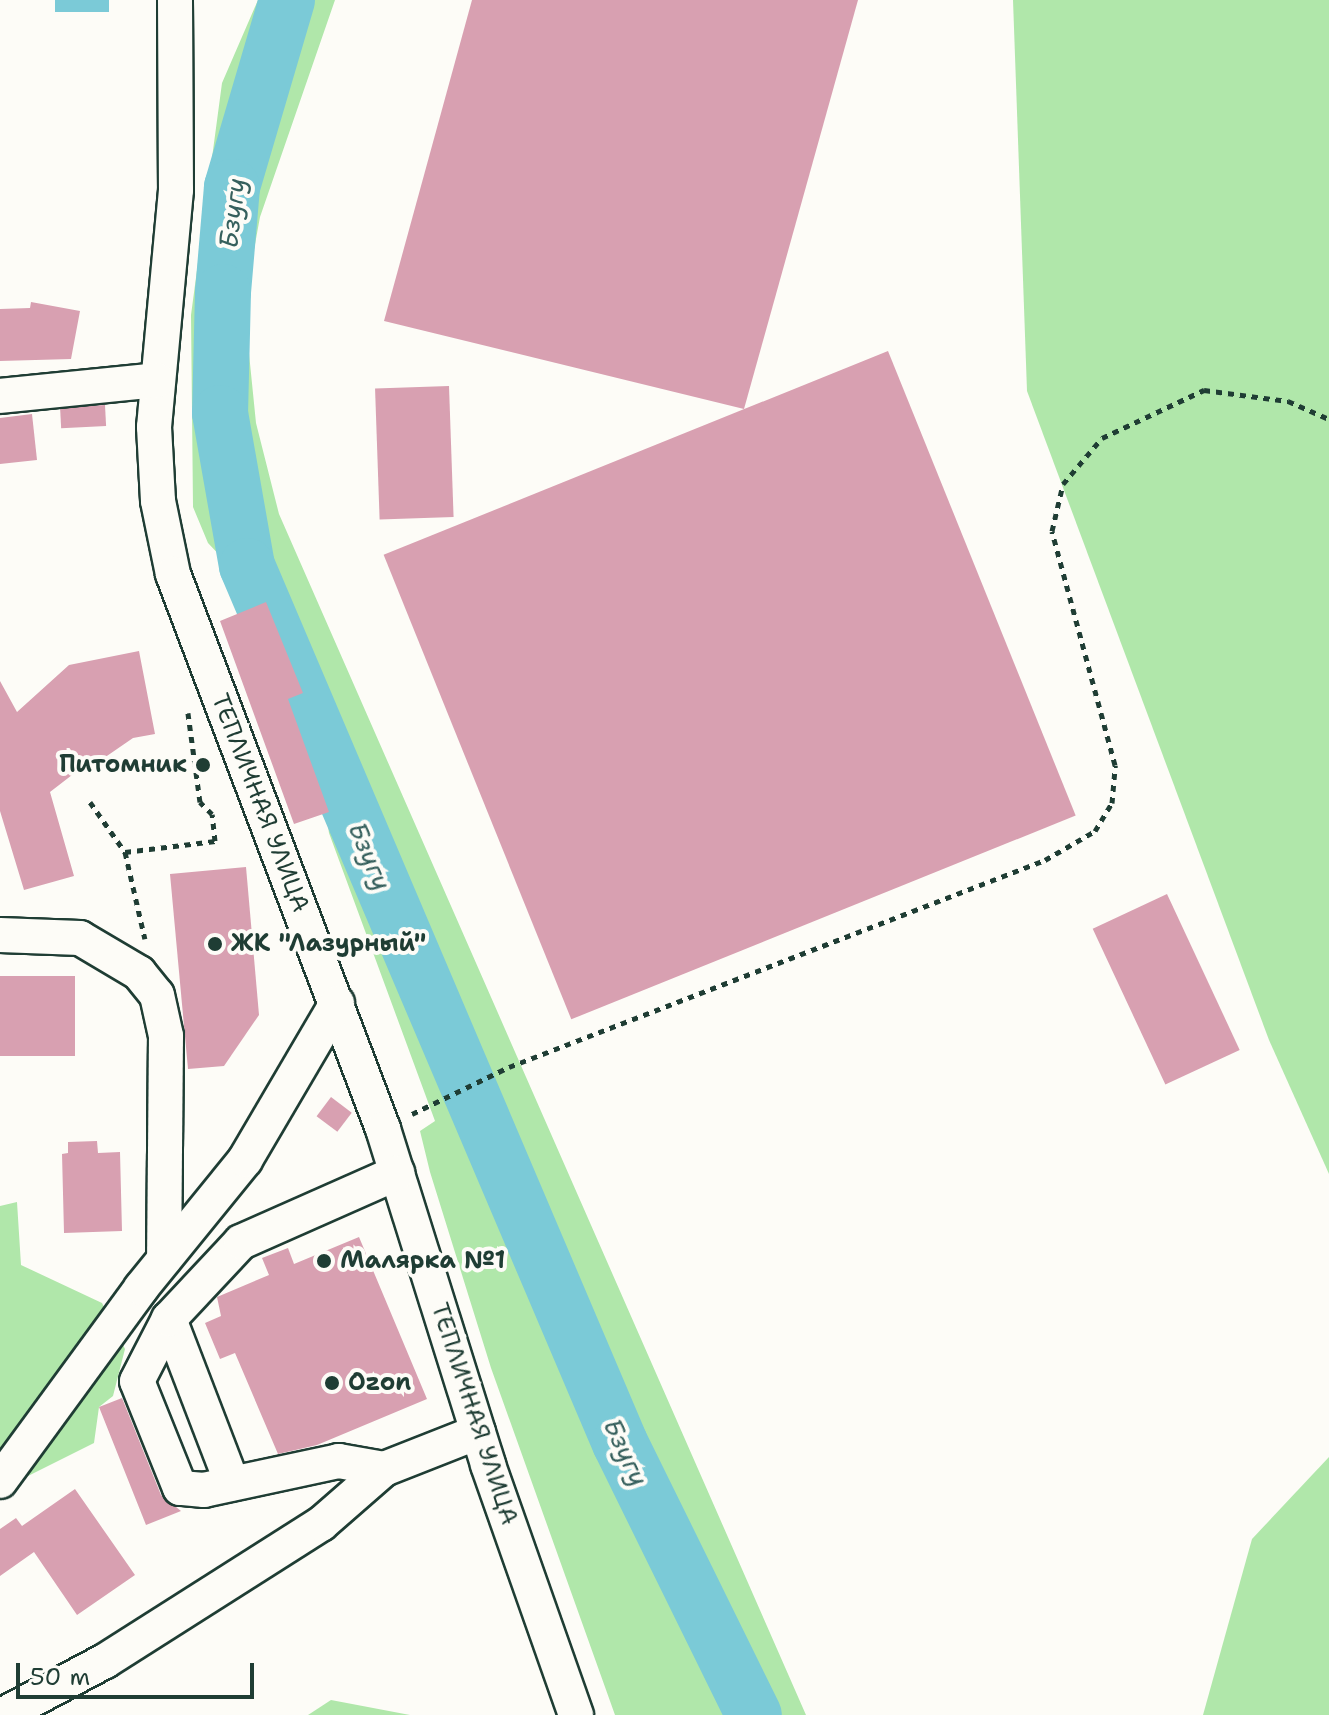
<!DOCTYPE html>
<meta charset="utf-8">
<style>
body{margin:0}
#map{position:relative;width:1329px;height:1715px;overflow:hidden;background:#fdfcf7;font-family:"Shantell Sans",sans-serif}
div>[style]{position:absolute}
[style*='--x']{left:calc(var(--x)*1px);top:calc(var(--y)*1px);width:calc(var(--w)*1px);rotate:calc(var(--a)*1deg)}
.green>*{inset:0;background:#b0e7aa}
.water>*{inset:0;background:#7bcad7;transform-origin:0 0}
.river>*{height:56px;margin:-28px;padding:0 28px;transform-origin:28px;border-radius:28px;background:#7bcad7}
.building>*{inset:0;background:#d8a0b1;transform-origin:0 0}
.path>*{height:5px;margin-top:-2.5px;transform-origin:0;background:repeating-linear-gradient(90deg,#1f3d34 0 6px,transparent 0 12px)}
.roads{filter:drop-shadow(2px 0 #1f3d34) drop-shadow(-2px 0 #1f3d34) drop-shadow(0 2px #1f3d34) drop-shadow(0 -2px #1f3d34)}
.minor>*{height:34px;margin:-17px;padding:0 17px;transform-origin:17px;border-radius:17px;background:#fdfcf7}
.dots>*{width:22px;height:22px;translate:-50% -50%;box-sizing:border-box;border:4px solid #fdfcf7;border-radius:50%}
span{translate:-50% -50%;white-space:nowrap;text-align:center;line-height:1.15;-webkit-text-stroke:8px #fdfcf7;paint-order:stroke}
.poi-label{font-size:24px;color:#1f3d34;font-weight:700}
.right{translate:-100% -50%;text-align:right}
.left{translate:0 -50%;text-align:left}
.street-label{font-size:24px;color:#1f3d34}
.water-label{font-size:26px;color:#36605d;font-style:italic}
.scale{position:absolute;left:16px;top:1663px;width:238px;height:36px;box-sizing:border-box;border:4px solid #1f3d34;border-top:0;padding-left:10px;font-size:24px;line-height:28px;white-space:nowrap;color:#1f3d34;-webkit-text-stroke:6px #fdfcf7;paint-order:stroke}
</style>
<div id="map">
<div class="green">
<div style="clip-path:polygon(258px 0,335px 0,260px 217px,244px 304px,256px 423px,279px 514px,806px 1715px,615px 1715px,491px 1368px,430px 1172px,420px 1131px,435px 1121px,329px 833px,312px 713px,244px 581px,208px 543px,193px 507px,191px 315px,222px 83px)"></div>
<div style="clip-path:polygon(1013px 0,1329px 0,1329px 1174px,1269px 1040px,1027px 391px)"></div>
<div style="clip-path:polygon(17px 1202px,21px 1265px,102px 1303px,125px 1349px,113px 1396px,99px 1407px,94px 1443px,0 1490px,0 1206px)"></div>
<div style="clip-path:polygon(1329px 1457px,1329px 1715px,1203px 1715px,1252px 1539px)"></div>
<div style="clip-path:polygon(331px 1700px,410px 1715px,308px 1715px)"></div>
</div>
<div class="water">
<div style="left:55px;top:0;width:54px;height:12px"></div>
</div>
<div class="river">
<div style="--x:287;--y:0;--w:195;--a:106.4"></div>
<div style="--x:232;--y:187;--w:105;--a:94.9"></div>
<div style="--x:223;--y:292;--w:121;--a:91.4"></div>
<div style="--x:220;--y:413;--w:155;--a:80"></div>
<div style="--x:247;--y:566;--w:953;--a:66.96"></div>
<div style="--x:620;--y:1443;--w:303;--a:63.8"></div>
</div>
<div class="building">
<div style="clip-path:polygon(472px 0,858px 0,744px 409px,384px 321px)"></div>
<div style="clip-path:polygon(31px 302px,80px 311px,71px 359px,0 361px,0 309px,30px 308px)"></div>
<div style="left:888px;top:351px;width:501px;height:544px;rotate:68deg"></div>
<div style="left:449px;top:386px;width:131px;height:74px;rotate:88deg"></div>
<div style="left:105px;top:405px;width:21px;height:45px;rotate:87deg"></div>
<div style="clip-path:polygon(32px 414px,37px 460px,0 464px,0 418px)"></div>
<div style="clip-path:polygon(266px 602px,303px 693px,288px 699px,329px 812px,294px 824px,220px 621px)"></div>
<div style="clip-path:polygon(139px 651px,155px 734px,133px 738px,88px 769px,85px 765px,50px 792px,74px 876px,24px 890px,0 811px,0 681px,17px 712px,69px 665px)"></div>
<div style="clip-path:polygon(246px 867px,259px 1015px,224px 1066px,188px 1069px,170px 874px)"></div>
<div style="left:1167px;top:894px;width:172px;height:82px;rotate:65deg"></div>
<div style="left:75px;top:976px;width:80px;height:75px;rotate:90deg"></div>
<div style="left:331px;top:1097px;width:26px;height:24px;rotate:37deg"></div>
<div style="clip-path:polygon(97px 1141px,98px 1153px,120px 1152px,122px 1231px,64px 1233px,62px 1154px,68px 1153px,68px 1142px)"></div>
<div style="clip-path:polygon(359px 1237px,427px 1399px,317px 1445px,278px 1454px,235px 1353px,220px 1359px,205px 1323px,221px 1316px,217px 1297px,269px 1275px,262px 1258px,288px 1248px,294px 1264px)"></div>
<div style="clip-path:polygon(122px 1398px,161px 1495px,181px 1511px,146px 1525px,99px 1407px)"></div>
<div style="clip-path:polygon(75px 1489px,135px 1575px,77px 1615px,34px 1552px,0 1576px,0 1529px,16px 1518px,22px 1526px)"></div>
</div>
<div class="path">
<div style="--x:90;--y:802;--w:61;--a:55"></div>
<div style="--x:125;--y:852;--w:89;--a:77.1"></div>
<div style="--x:125;--y:852;--w:91;--a:-7"></div>
<div style="--x:215;--y:841;--w:27;--a:-96"></div>
<div style="--x:212;--y:814;--w:17;--a:-135"></div>
<div style="--x:200;--y:802;--w:90;--a:-97.7"></div>
<div style="--x:412;--y:1114;--w:108;--a:-25.9"></div>
<div style="--x:509;--y:1067;--w:575;--a:-21.12"></div>
<div style="--x:1045;--y:860;--w:58;--a:-30.1"></div>
<div style="--x:1095;--y:831;--w:33;--a:-59"></div>
<div style="--x:1112;--y:803;--w:38;--a:-85"></div>
<div style="--x:1115;--y:765;--w:242;--a:-105.1"></div>
<div style="--x:1052;--y:531;--w:48;--a:-76.8"></div>
<div style="--x:1063;--y:484;--w:60;--a:-49.7"></div>
<div style="--x:1102;--y:438;--w:113;--a:-25.2"></div>
<div style="--x:1204;--y:390;--w:85;--a:7.5"></div>
<div style="--x:1288;--y:401;--w:45;--a:23.7"></div>
</div>
<div class="roads">
<div class="minor">
<div style="--x:175;--y:0;--w:190;--a:89.7"></div>
<div style="--x:176;--y:190;--w:238;--a:95.3"></div>
<div style="--x:154;--y:427;--w:74;--a:86.9"></div>
<div style="--x:158;--y:501;--w:75;--a:78.4"></div>
<div style="--x:173;--y:574;--w:593;--a:69.27"></div>
<div style="--x:383;--y:1129;--w:352;--a:72.6"></div>
<div style="--x:488;--y:1465;--w:265;--a:70.6"></div>
<div style="--x:0;--y:396;--w:158;--a:-5.8"></div>
<div style="--x:0;--y:935;--w:80;--a:2.1"></div>
<div style="--x:80;--y:938;--w:69;--a:30.7"></div>
<div style="--x:139;--y:973;--w:28;--a:51"></div>
<div style="--x:157;--y:995;--w:42;--a:77.6"></div>
<div style="--x:166;--y:1036;--w:223;--a:90.5"></div>
<div style="--x:169;--y:1319;--w:176;--a:69"></div>
<div style="--x:384;--y:1469;--w:46;--a:-169.9"></div>
<div style="--x:339;--y:1461;--w:138;--a:167.9"></div>
<div style="--x:204;--y:1490;--w:24;--a:-175"></div>
<div style="--x:180;--y:1488;--w:115;--a:-111.9"></div>
<div style="--x:137;--y:1381;--w:70;--a:-62.7"></div>
<div style="--x:169;--y:1319;--w:105;--a:-46.9"></div>
<div style="--x:241;--y:1242;--w:171;--a:-23.9"></div>
<div style="--x:0;--y:1481;--w:239;--a:-53.8"></div>
<div style="--x:141;--y:1288;--w:165;--a:-50.9"></div>
<div style="--x:245;--y:1160;--w:182;--a:-59.6"></div>
<div style="--x:3;--y:1715;--w:115;--a:-27.9"></div>
<div style="--x:105;--y:1661;--w:256;--a:-32.4"></div>
<div style="--x:321;--y:1524;--w:84;--a:-41.1"></div>
<div style="--x:384;--y:1469;--w:101;--a:-21.5"></div>
</div>
</div>
<div class="dots">
<div style="left:203px;top:765px;background:#1f3d34"></div>
<div style="left:215px;top:944px;background:#1f3d34"></div>
<div style="left:324px;top:1261px;background:#1f3d34"></div>
<div style="left:332px;top:1383px;background:#1f3d34"></div>
</div>
<div class="poi-label">
<span class="right" style="left:187px;top:765px">Питомник</span>
<span class="left" style="left:231px;top:944px">ЖК "Лазурный"</span>
<span class="left" style="left:340px;top:1261px">Малярка №1</span>
<span class="left" style="left:348px;top:1383px">Ozon</span>
</div>
<div class="street-label">
<span style="left:260px;top:803px;rotate:69deg">ТЕПЛИЧНАЯ УЛИЦА</span>
<span style="left:474px;top:1414px;rotate:72deg">ТЕПЛИЧНАЯ УЛИЦА</span>
</div>
<div class="water-label">
<span style="left:232px;top:213px;rotate:-83deg">Бзугу</span>
<span style="left:370px;top:856px;rotate:67deg">Бзугу</span>
<span style="left:626px;top:1452px;rotate:65deg">Бзугу</span>
</div>
<div class="scale">50 m</div>
</div>
